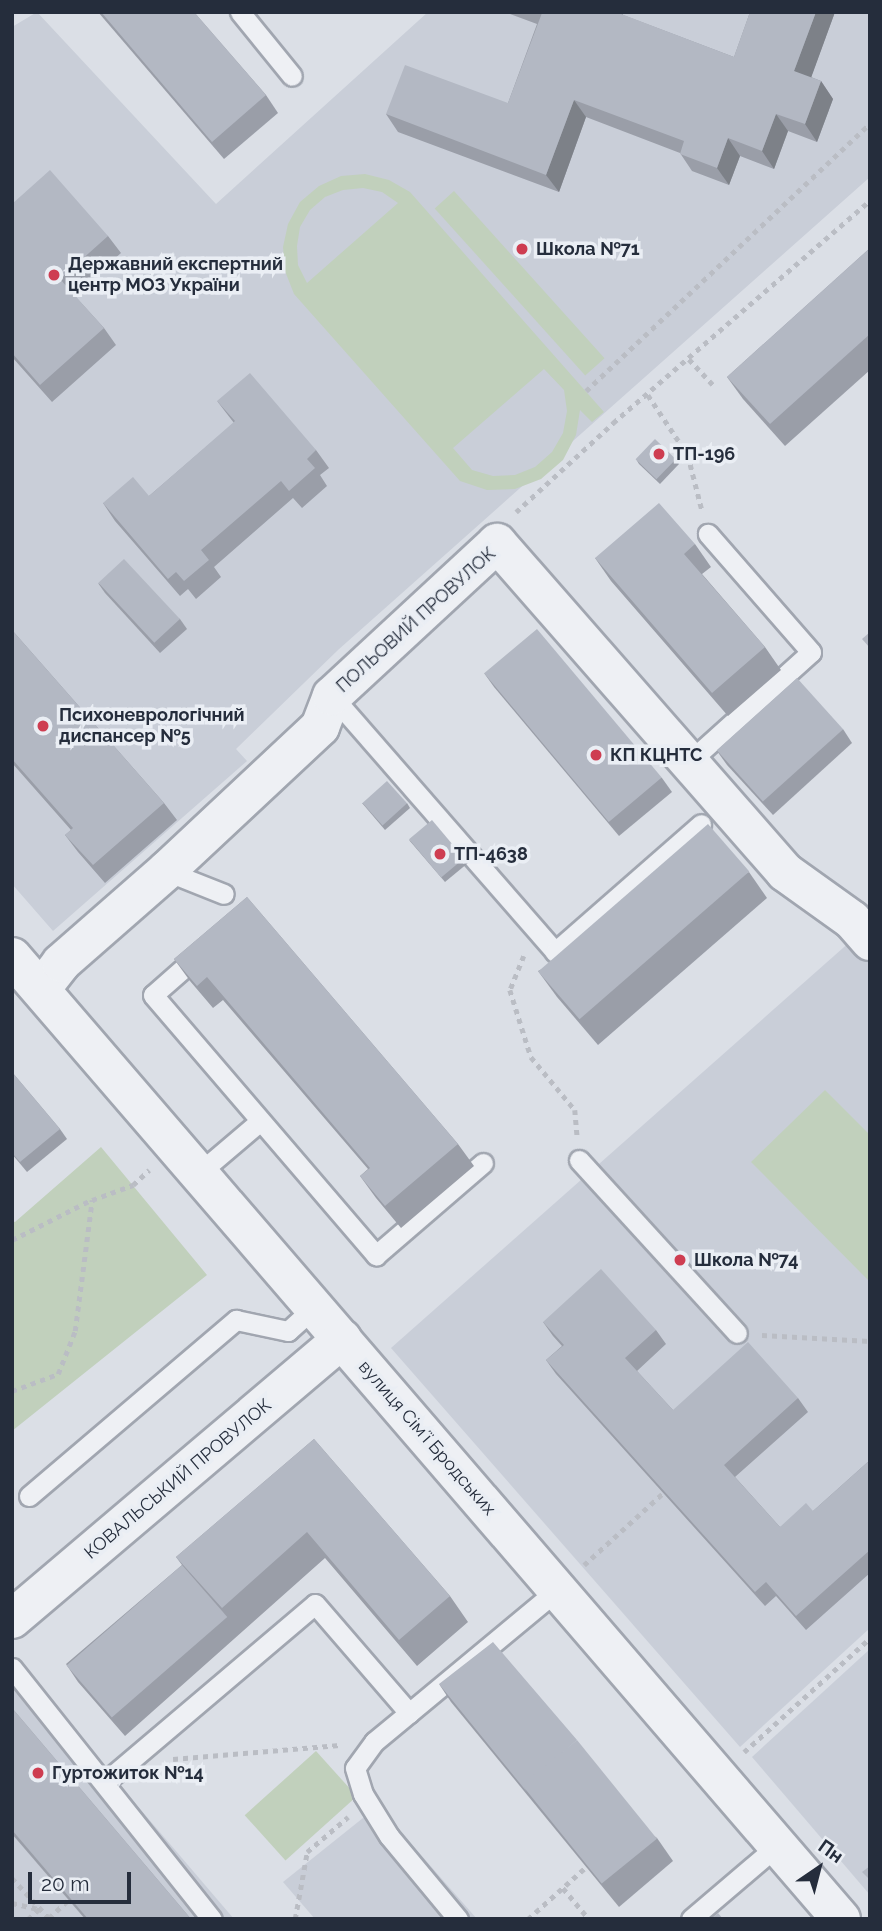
<!DOCTYPE html>
<meta charset="utf-8">
<style>
body{margin:0}
#map{position:relative;width:882px;height:1931px;overflow:hidden;background:#dbdfe6;font-family:Raleway,sans-serif}
div>[style]{position:absolute}
[style*='--x']{left:calc(var(--x)*1px);top:calc(var(--y)*1px);width:calc(var(--w)*1px);rotate:calc(var(--a)*1deg)}
.built>*{inset:0;background:#c9ced8}
.green>*{inset:0;background:#c1d0bc;transform-origin:0 0}
.path>*{height:4.5px;margin-top:-2.25px;transform-origin:0;background:repeating-linear-gradient(90deg,#babdc4 0 5px,transparent 0 10px)}
.roads{filter:drop-shadow(2px 0 #a1a6b0) drop-shadow(-2px 0 #a1a6b0) drop-shadow(0 2px #a1a6b0) drop-shadow(0 -2px #a1a6b0)}
.lane>*{height:19px;margin:-9.5px;padding:0 9.5px;transform-origin:9.5px;border-radius:9.5px;background:#eef0f4}
.street>*{height:38px;margin:-19px;padding:0 19px;transform-origin:19px;border-radius:19px;background:#eef0f4}
.wall>*{inset:0;background:#9a9ea8}
.shaded-wall>*{inset:0;background:#7d8188}
.building>*{inset:0;background:#b3b8c3;transform-origin:0 0}
.dots>*{width:19px;height:19px;translate:-50% -50%;box-sizing:border-box;border:4px solid #eaeef4;border-radius:50%}
span{translate:-50% -50%;white-space:nowrap;text-align:center;line-height:1.15;-webkit-text-stroke:7px #eaeef4;paint-order:stroke}
.poi-label{font-size:18px;color:#252d3c;font-weight:700}
.left{translate:0 -50%;text-align:left}
.street-label{font-size:18px;color:#252d3c}
.frame{position:absolute;inset:0;border:14px solid #252d3c;pointer-events:none}
.north{position:absolute;left:784px;top:1833px;width:70px;height:70px;-webkit-text-stroke:5px #eaeef4;paint-order:stroke;rotate:35deg;font-size:19px;font-weight:700;line-height:28px;text-align:center;color:#252d3c}
.north::after{content:'';display:block;margin:auto;width:24px;height:32px;background:#252d3c;clip-path:polygon(50% 0,100% 100%,50% 72%,0 100%)}
.scale{position:absolute;left:28px;top:1872px;width:103px;height:32px;box-sizing:border-box;border:4px solid #252d3c;border-top:0;padding-left:9px;font-size:21px;line-height:24px;white-space:nowrap;color:#252d3c;-webkit-text-stroke:5px #eaeef4;paint-order:stroke}
</style>
<div id="map">
<div class="built">
<div style="clip-path:polygon(37px 12px,216px 204px,428px 12px,870px 12px,870px 177px,338px 650px,236px 749px,247px 761px,53px 931px,12px 884px,12px 27px)"></div>
<div style="clip-path:polygon(852px 940px,870px 960px,870px 1628px,740px 1747px,391px 1348px)"></div>
<div style="clip-path:polygon(870px 1649px,870px 1895px,752px 1757px)"></div>
<div style="clip-path:polygon(15px 1664px,111px 1775px,234px 1919px,12px 1919px,12px 1667px)"></div>
<div style="clip-path:polygon(378px 1806px,477px 1919px,315px 1919px,283px 1882px)"></div>
</div>
<div class="green">
<div style="clip-path:polygon(evenodd,365px 174px,389px 180px,410px 192px,604px 412px,592px 422px,580px 410px,576px 435px,563px 460px,541px 479px,515px 489px,487px 490px,460px 481px,294px 294px,285px 271px,283px 247px,288px 224px,300px 202px,319px 186px,341px 176px,365px 174px,363px 188px,382px 192px,398px 203px,307px 283px,298px 265px,297px 246px,300px 227px,310px 210px,325px 197px,343px 190px,363px 188px,365px 174px,544px 369px,564px 390px,567px 411px,563px 433px,552px 452px,535px 467px,515px 475px,493px 476px,472px 470px,453px 448px,544px 369px)"></div>
<div style="left:454px;top:191px;width:225px;height:26px;rotate:48deg"></div>
<div style="clip-path:polygon(825px 1090px,870px 1135px,870px 1282px,751px 1162px)"></div>
<div style="clip-path:polygon(101px 1147px,207px 1275px,12px 1431px,12px 1221px,15px 1222px)"></div>
<div style="left:316px;top:1751px;width:61px;height:96px;rotate:48deg"></div>
</div>
<div class="path">
<div style="--x:689;--y:359;--w:35;--a:47"></div>
<div style="--x:586;--y:391;--w:390;--a:-43.3"></div>
<div style="--x:648;--y:395;--w:72;--a:56.3"></div>
<div style="--x:688;--y:455;--w:57;--a:75.7"></div>
<div style="--x:516;--y:512;--w:132;--a:-42.5"></div>
<div style="--x:613;--y:423;--w:340;--a:-40.9"></div>
<div style="--x:524;--y:956;--w:37;--a:112"></div>
<div style="--x:510;--y:990;--w:70;--a:72.6"></div>
<div style="--x:531;--y:1057;--w:69;--a:50.3"></div>
<div style="--x:575;--y:1110;--w:25;--a:85"></div>
<div style="--x:12;--y:1240;--w:89;--a:-26.9"></div>
<div style="--x:762;--y:1335;--w:108;--a:3.2"></div>
<div style="--x:12;--y:1391;--w:49;--a:-20.3"></div>
<div style="--x:58;--y:1374;--w:46;--a:-68.4"></div>
<div style="--x:75;--y:1331;--w:132;--a:-82.6"></div>
<div style="--x:92;--y:1200;--w:44;--a:-20.1"></div>
<div style="--x:133;--y:1185;--w:22;--a:-43"></div>
<div style="--x:584;--y:1565;--w:107;--a:-42.3"></div>
<div style="--x:744;--y:1752;--w:170;--a:-42.1"></div>
<div style="--x:173;--y:1759;--w:167;--a:-4.8"></div>
<div style="--x:12;--y:1878;--w:56;--a:47.2"></div>
<div style="--x:563;--y:1888;--w:40;--a:50"></div>
<div style="--x:12;--y:1903;--w:28;--a:13"></div>
<div style="--x:49;--y:1918;--w:26;--a:-43"></div>
<div style="--x:28;--y:1919;--w:15;--a:-42"></div>
<div style="--x:295;--y:1919;--w:68;--a:-79.8"></div>
<div style="--x:307;--y:1852;--w:54;--a:-40.5"></div>
<div style="--x:528;--y:1919;--w:78;--a:-41.9"></div>
</div>
<div class="roads">
<div class="lane">
<div style="--x:240;--y:12;--w:82;--a:50.9"></div>
<div style="--x:332;--y:696;--w:340;--a:48.9"></div>
<div style="--x:555;--y:952;--w:194;--a:-41.2"></div>
<div style="--x:689;--y:762;--w:164;--a:-42"></div>
<div style="--x:811;--y:652;--w:157;--a:-131.1"></div>
<div style="--x:166;--y:871;--w:62;--a:21.6"></div>
<div style="--x:202;--y:952;--w:65;--a:138.7"></div>
<div style="--x:153;--y:995;--w:343;--a:49.4"></div>
<div style="--x:376;--y:1255;--w:141;--a:-40.7"></div>
<div style="--x:579;--y:1160;--w:234;--a:47.6"></div>
<div style="--x:199;--y:1173;--w:80;--a:-40.4"></div>
<div style="--x:29;--y:1496;--w:272;--a:-40.4"></div>
<div style="--x:236;--y:1320;--w:53;--a:11.9"></div>
<div style="--x:288;--y:1331;--w:36;--a:-42"></div>
<div style="--x:12;--y:1668;--w:321;--a:51.5"></div>
<div style="--x:409;--y:1713;--w:45;--a:140.4"></div>
<div style="--x:374;--y:1742;--w:32;--a:126"></div>
<div style="--x:355;--y:1768;--w:27;--a:73"></div>
<div style="--x:363;--y:1794;--w:49;--a:58.2"></div>
<div style="--x:389;--y:1836;--w:108;--a:50.3"></div>
<div style="--x:105;--y:1782;--w:275;--a:-40.3"></div>
<div style="--x:315;--y:1604;--w:144;--a:49.2"></div>
<div style="--x:409;--y:1713;--w:192;--a:-39.7"></div>
<div style="--x:691;--y:1919;--w:114;--a:-40.4"></div>
</div>
<div class="street">
<div style="--x:12;--y:957;--w:1270;--a:49.25"></div>
<div style="--x:41;--y:989;--w:33;--a:-52"></div>
<div style="--x:61;--y:963;--w:140;--a:-41.2"></div>
<div style="--x:166;--y:871;--w:211;--a:-43.1"></div>
<div style="--x:320;--y:727;--w:33;--a:-69"></div>
<div style="--x:332;--y:696;--w:225;--a:-42.8"></div>
<div style="--x:497;--y:543;--w:437;--a:48.8"></div>
<div style="--x:785;--y:872;--w:82;--a:35.6"></div>
<div style="--x:852;--y:920;--w:28;--a:49"></div>
<div style="--x:12;--y:1619;--w:433;--a:-40.3"></div>
</div>
</div>
<div class="wall">
<div style="clip-path:polygon(98px 12px,194px 12px,266px 95px,278px 113px,224px 159px)"></div>
<div style="clip-path:polygon(505px 12px,623px 12px,623px 15px,734px 57px,750px 12px,835px 12px,811px 77px,821px 81px,833px 99px,817px 142px,788px 131px,774px 169px,740px 156px,729px 185px,692px 171px,680px 153px,586px 117px,559px 192px,398px 132px,386px 114px,508px 103px,537px 24px)"></div>
<div style="clip-path:polygon(12px 204px,108px 236px,121px 253px,74px 295px,104px 328px,116px 345px,52px 402px,12px 357px)"></div>
<div style="clip-path:polygon(870px 248px,870px 370px,785px 446px,743px 399px,727px 377px)"></div>
<div style="clip-path:polygon(217px 401px,316px 450px,329px 468px,320px 475px,327px 486px,302px 508px,293px 498px,214px 567px,221px 577px,196px 599px,188px 589px,180px 596px,115px 521px,103px 503px,149px 496px,234px 423px)"></div>
<div style="clip-path:polygon(636px 459px,676px 459px,679px 464px,660px 484px,639px 464px)"></div>
<div style="clip-path:polygon(695px 544px,711px 567px,702px 574px,765px 647px,781px 670px,728px 716px,611px 581px,595px 558px)"></div>
<div style="clip-path:polygon(98px 583px,180px 619px,187px 629px,160px 653px,105px 593px)"></div>
<div style="clip-path:polygon(12px 630px,164px 803px,177px 820px,105px 883px,78px 852px,65px 835px,71px 830px,12px 763px)"></div>
<div style="clip-path:polygon(484px 673px,662px 778px,672px 792px,619px 836px,494px 687px)"></div>
<div style="clip-path:polygon(843px 729px,852px 743px,773px 815px,727px 765px,717px 751px)"></div>
<div style="clip-path:polygon(362px 803px,407px 803px,410px 808px,385px 830px)"></div>
<div style="clip-path:polygon(409px 840px,464px 858px,468px 863px,445px 882px)"></div>
<div style="clip-path:polygon(749px 872px,767px 898px,598px 1045px,557px 997px,538px 971px)"></div>
<div style="clip-path:polygon(247px 897px,458px 1144px,474px 1166px,401px 1228px,376px 1198px,360px 1176px,368px 1169px,223px 1000px,213px 1008px,190px 981px,174px 959px)"></div>
<div style="clip-path:polygon(12px 1072px,60px 1129px,67px 1139px,27px 1172px,12px 1154px)"></div>
<div style="clip-path:polygon(543px 1322px,656px 1330px,666px 1344px,637px 1371px,673px 1410px,798px 1398px,808px 1412px,735px 1477px,780px 1527px,813px 1511px,870px 1460px,870px 1573px,806px 1630px,776px 1596px,765px 1606px,556px 1374px,546px 1360px,562px 1346px,553px 1336px)"></div>
<div style="clip-path:polygon(314px 1439px,450px 1596px,468px 1622px,417px 1666px,325px 1558px,125px 1736px,78px 1682px,66px 1664px,182px 1565px,176px 1557px)"></div>
<div style="clip-path:polygon(439px 1684px,657px 1838px,673px 1861px,619px 1907px,451px 1702px)"></div>
<div style="clip-path:polygon(12px 1708px,191px 1919px,85px 1919px,12px 1834px)"></div>
</div>
<div class="shaded-wall">
<div style="clip-path:polygon(816px 12px,835px 12px,807px 89px,794px 71px)"></div>
<div style="clip-path:polygon(821px 81px,833px 99px,817px 142px,805px 124px)"></div>
<div style="clip-path:polygon(574px 100px,586px 117px,559px 192px,546px 175px)"></div>
<div style="clip-path:polygon(776px 114px,788px 131px,774px 169px,762px 151px)"></div>
<div style="clip-path:polygon(728px 138px,740px 156px,729px 185px,717px 168px)"></div>
</div>
<div class="building">
<div style="clip-path:polygon(101px 12px,194px 12px,266px 95px,212px 142px)"></div>
<div style="clip-path:polygon(540px 12px,616px 12px,734px 57px,750px 12px,816px 12px,794px 71px,821px 81px,805px 124px,776px 114px,762px 151px,728px 138px,717px 168px,680px 154px,684px 141px,574px 100px,546px 175px,386px 114px,405px 65px,508px 103px,542px 13px)"></div>
<div style="clip-path:polygon(50px 170px,108px 236px,60px 279px,104px 328px,40px 385px,12px 353px,12px 204px)"></div>
<div style="clip-path:polygon(870px 248px,870px 334px,770px 424px,727px 377px)"></div>
<div style="clip-path:polygon(250px 373px,316px 450px,307px 459px,315px 468px,289px 491px,281px 481px,201px 550px,209px 560px,184px 581px,176px 572px,168px 579px,103px 503px,133px 477px,149px 496px,235px 421px,217px 401px)"></div>
<div style="left:655px;top:439px;width:29px;height:28px;rotate:44deg"></div>
<div style="clip-path:polygon(659px 503px,695px 544px,684px 554px,765px 647px,712px 693px,595px 558px)"></div>
<div style="left:124px;top:559px;width:82px;height:35px;rotate:47deg"></div>
<div style="left:537px;top:629px;width:194px;height:69px;rotate:50deg"></div>
<div style="clip-path:polygon(12px 630px,164px 803px,93px 865px,65px 835px,73px 828px,12px 759px)"></div>
<div style="clip-path:polygon(870px 632px,870px 648px,862px 639px)"></div>
<div style="left:797px;top:678px;width:69px;height:108px;rotate:48deg"></div>
<div style="left:387px;top:781px;width:30px;height:33px;rotate:48deg"></div>
<div style="left:432px;top:820px;width:50px;height:30px;rotate:50deg"></div>
<div style="left:708px;top:824px;width:63px;height:225px;rotate:49deg"></div>
<div style="clip-path:polygon(247px 897px,458px 1144px,385px 1206px,360px 1176px,370px 1168px,207px 977px,197px 986px,174px 959px)"></div>
<div style="clip-path:polygon(12px 1072px,60px 1129px,20px 1162px,12px 1153px)"></div>
<div style="clip-path:polygon(601px 1269px,656px 1330px,625px 1358px,673px 1410px,748px 1342px,798px 1398px,724px 1465px,780px 1527px,806px 1503px,813px 1511px,870px 1460px,870px 1550px,796px 1616px,766px 1582px,755px 1592px,546px 1360px,564px 1345px,543px 1322px)"></div>
<div style="clip-path:polygon(314px 1439px,450px 1596px,399px 1640px,307px 1532px,222px 1608px,176px 1557px)"></div>
<div style="left:182px;top:1565px;width:69px;height:153px;rotate:49deg"></div>
<div style="clip-path:polygon(493px 1642px,577px 1740px,524px 1787px,527px 1792px,439px 1684px)"></div>
<div style="clip-path:polygon(12px 1708px,191px 1919px,88px 1919px,12px 1830px)"></div>
<div style="left:577px;top:1740px;width:127px;height:71px;rotate:51deg"></div>
<div style="clip-path:polygon(870px 1866px,870px 1880px,862px 1872px)"></div>
<div style="clip-path:polygon(718px 1913px,723px 1919px,711px 1919px)"></div>
</div>
<div class="dots">
<div style="left:522px;top:249px;background:#ce3d51"></div>
<div style="left:54px;top:275px;background:#ce3d51"></div>
<div style="left:659px;top:454px;background:#ce3d51"></div>
<div style="left:43px;top:726px;background:#ce3d51"></div>
<div style="left:596px;top:755px;background:#ce3d51"></div>
<div style="left:440px;top:854px;background:#ce3d51"></div>
<div style="left:680px;top:1260px;background:#ce3d51"></div>
<div style="left:38px;top:1773px;background:#ce3d51"></div>
</div>
<div class="poi-label">
<span class="left" style="left:536px;top:249px">Школа №71</span>
<span class="left" style="left:68px;top:275px">Державний експертний<br>центр МОЗ України</span>
<span class="left" style="left:673px;top:454px">ТП-196</span>
<span class="left" style="left:59px;top:726px">Психоневрологічний<br>диспансер №5</span>
<span class="left" style="left:610px;top:755px">КП КЦНТС</span>
<span class="left" style="left:454px;top:854px">ТП-4638</span>
<span class="left" style="left:694px;top:1260px">Школа №74</span>
<span class="left" style="left:52px;top:1773px">Гуртожиток №14</span>
</div>
<div class="street-label">
<span style="left:416px;top:620px;rotate:-42deg">ПОЛЬОВИЙ ПРОВУЛОК</span>
<span style="left:427px;top:1438px;rotate:49deg">вулиця Сімʼї Бродських</span>
<span style="left:178px;top:1479px;rotate:-40deg">КОВАЛЬСЬКИЙ ПРОВУЛОК</span>
</div>
<div class="frame"></div>
<div class="north">Пн</div>
<div class="scale">20 m</div>
</div>
